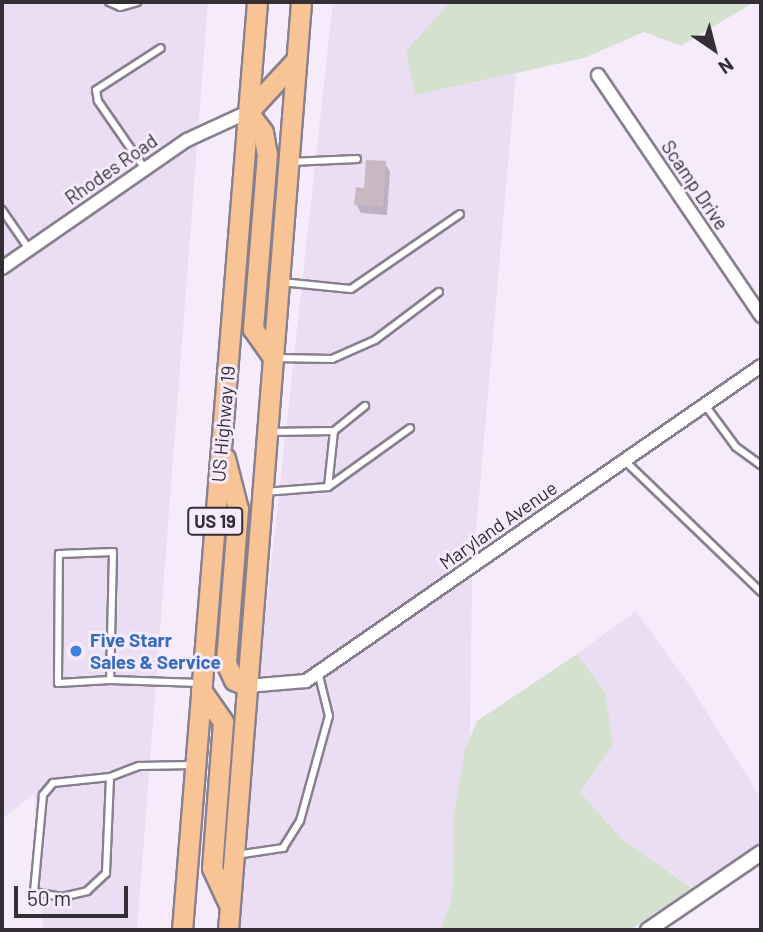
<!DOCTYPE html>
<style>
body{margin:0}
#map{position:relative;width:763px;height:932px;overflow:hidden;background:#f5ebfb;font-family:Barlow,sans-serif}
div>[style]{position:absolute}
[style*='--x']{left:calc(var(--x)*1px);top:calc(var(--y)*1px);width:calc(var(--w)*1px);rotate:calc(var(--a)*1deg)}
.built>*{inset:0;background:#ebdef4}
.green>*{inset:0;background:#d5e1cf}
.shadow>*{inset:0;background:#0003}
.building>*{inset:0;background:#c9b8c1}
.roads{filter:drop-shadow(2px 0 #88808e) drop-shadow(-2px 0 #88808e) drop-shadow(0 2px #88808e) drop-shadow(0 -2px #88808e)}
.service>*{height:6px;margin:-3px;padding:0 3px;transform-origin:3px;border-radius:3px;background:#fff}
.minor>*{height:12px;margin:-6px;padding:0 6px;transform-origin:6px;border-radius:6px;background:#fff}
.tertiary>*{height:14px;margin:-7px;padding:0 7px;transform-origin:7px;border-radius:7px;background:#fff}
.trunk>*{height:19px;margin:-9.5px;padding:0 9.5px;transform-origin:9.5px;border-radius:9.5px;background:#f8c496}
.dots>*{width:19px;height:19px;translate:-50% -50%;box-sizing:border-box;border:4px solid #f5ebfb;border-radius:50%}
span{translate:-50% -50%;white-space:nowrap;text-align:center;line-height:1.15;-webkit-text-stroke:6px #f5ebfb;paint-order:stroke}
.shield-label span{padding:2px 5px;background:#f5ebfb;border:2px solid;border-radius:5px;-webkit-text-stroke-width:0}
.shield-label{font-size:18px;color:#332f35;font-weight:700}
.street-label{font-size:19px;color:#332f35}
.shop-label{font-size:19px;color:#366cbe;font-weight:700}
.left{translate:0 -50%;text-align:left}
.frame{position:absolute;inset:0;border:4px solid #332f35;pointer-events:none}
.north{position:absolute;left:679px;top:14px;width:70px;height:70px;-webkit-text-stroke:5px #f5ebfb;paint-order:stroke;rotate:145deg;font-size:19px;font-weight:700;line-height:28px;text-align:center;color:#332f35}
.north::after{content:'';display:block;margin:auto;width:24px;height:32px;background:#332f35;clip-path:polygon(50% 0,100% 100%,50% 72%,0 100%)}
.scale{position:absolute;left:14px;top:886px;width:114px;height:32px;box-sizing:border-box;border:4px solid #332f35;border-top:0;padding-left:9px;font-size:21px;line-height:24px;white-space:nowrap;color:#332f35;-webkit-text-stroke:5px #f5ebfb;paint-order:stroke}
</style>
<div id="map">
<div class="built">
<div style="clip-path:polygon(2px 2px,208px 2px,137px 930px,43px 930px,34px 794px,2px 819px)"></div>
<div style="clip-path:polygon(333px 2px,450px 2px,415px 95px,516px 73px,472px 576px,470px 737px,454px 812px,452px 898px,440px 930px,236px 930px,250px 757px)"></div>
<div style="clip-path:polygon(636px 611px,690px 686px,761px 798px,761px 842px,630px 930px,692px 887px,622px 839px,580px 792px,605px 692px,577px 654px)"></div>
</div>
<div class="green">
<div style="clip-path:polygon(450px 2px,754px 2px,681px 46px,644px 32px,584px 58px,415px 95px,406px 51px)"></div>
<div style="clip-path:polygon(577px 654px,605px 692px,613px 745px,580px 792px,622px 839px,692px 888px,630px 930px,440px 930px,452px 898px,454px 812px,465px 750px,477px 721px)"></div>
</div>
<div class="shadow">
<div style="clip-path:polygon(385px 163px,390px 172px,387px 215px,361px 213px,356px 204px)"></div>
</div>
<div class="building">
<div style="clip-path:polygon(366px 160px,386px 161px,383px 207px,354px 205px,356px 187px,364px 188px)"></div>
</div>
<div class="roads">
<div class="service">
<div style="--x:109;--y:2;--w:12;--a:24"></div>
<div style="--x:120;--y:7;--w:18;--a:-16"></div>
<div style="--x:290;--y:162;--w:67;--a:-2.6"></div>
<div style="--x:145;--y:169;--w:83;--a:-124.7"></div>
<div style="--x:98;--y:101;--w:11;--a:-100"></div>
<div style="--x:96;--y:90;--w:77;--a:-32.9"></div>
<div style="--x:2;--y:210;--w:47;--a:55.3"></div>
<div style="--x:281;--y:282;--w:70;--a:5.7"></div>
<div style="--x:351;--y:289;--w:132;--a:-34.5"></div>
<div style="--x:275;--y:358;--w:57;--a:1"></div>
<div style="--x:332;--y:359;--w:47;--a:-23.8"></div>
<div style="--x:375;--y:340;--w:80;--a:-36.9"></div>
<div style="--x:705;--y:405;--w:52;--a:53.6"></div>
<div style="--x:736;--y:447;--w:31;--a:36"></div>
<div style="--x:269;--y:432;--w:65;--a:-0.9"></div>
<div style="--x:334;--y:431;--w:40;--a:-39"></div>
<div style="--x:625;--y:461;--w:189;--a:43.9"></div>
<div style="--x:328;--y:487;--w:56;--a:-83.9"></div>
<div style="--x:264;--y:492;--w:64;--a:-4.5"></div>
<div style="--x:328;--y:487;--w:101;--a:-35.7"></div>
<div style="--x:110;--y:680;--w:52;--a:176.7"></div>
<div style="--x:58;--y:683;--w:129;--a:-89.6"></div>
<div style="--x:59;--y:554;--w:54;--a:-2.1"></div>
<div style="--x:113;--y:552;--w:128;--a:91.3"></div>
<div style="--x:110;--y:680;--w:90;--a:1.9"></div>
<div style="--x:110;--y:777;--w:57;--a:174"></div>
<div style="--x:53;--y:783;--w:16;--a:130"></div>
<div style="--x:43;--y:795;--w:97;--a:95.3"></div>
<div style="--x:34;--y:892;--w:28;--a:10"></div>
<div style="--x:62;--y:897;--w:26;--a:-13"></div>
<div style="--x:87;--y:891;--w:26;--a:-43"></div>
<div style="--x:106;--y:873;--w:96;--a:-87.6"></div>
<div style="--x:110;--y:777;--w:31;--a:-21"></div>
<div style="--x:139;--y:766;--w:54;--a:-1.1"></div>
<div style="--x:236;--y:855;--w:48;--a:-8.5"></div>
<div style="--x:283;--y:848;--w:32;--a:-58"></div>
<div style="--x:300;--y:821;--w:109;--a:-74.6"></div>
<div style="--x:329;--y:716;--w:45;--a:-104"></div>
</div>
<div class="minor">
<div style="--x:598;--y:75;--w:291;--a:55.9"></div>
<div style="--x:2;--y:268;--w:225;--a:-34.7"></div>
<div style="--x:187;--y:140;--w:67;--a:-24.7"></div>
<div style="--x:247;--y:686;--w:59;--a:-4.8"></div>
<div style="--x:306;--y:681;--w:553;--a:-34.7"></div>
</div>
<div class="tertiary">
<div style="--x:648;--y:930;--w:137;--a:-34.3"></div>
</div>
<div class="trunk">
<div style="--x:248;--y:112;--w:25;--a:53"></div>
<div style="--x:263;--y:132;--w:22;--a:80"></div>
<div style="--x:267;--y:154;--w:176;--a:94.6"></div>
<div style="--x:253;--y:329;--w:35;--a:55"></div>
<div style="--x:248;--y:112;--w:71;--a:-47.3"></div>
<div style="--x:225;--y:458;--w:53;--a:75.7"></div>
<div style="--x:238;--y:509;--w:154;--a:94.5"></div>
<div style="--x:226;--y:663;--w:19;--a:65"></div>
<div style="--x:234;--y:680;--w:14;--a:25"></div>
<div style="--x:201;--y:690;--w:39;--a:55"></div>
<div style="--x:223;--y:722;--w:146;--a:94.3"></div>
<div style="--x:212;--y:868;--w:38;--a:65"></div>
<div style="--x:182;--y:930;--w:931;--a:-85.38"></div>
<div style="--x:228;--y:930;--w:931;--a:-85.5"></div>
</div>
</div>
<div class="dots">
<div style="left:76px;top:651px;background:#3f7fe0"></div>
</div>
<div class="shield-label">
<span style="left:215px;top:521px">US 19</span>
</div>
<div class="street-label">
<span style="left:111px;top:169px;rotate:-35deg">Rhodes Road</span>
<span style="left:695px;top:185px;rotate:56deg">Scamp Drive</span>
<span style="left:223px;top:424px;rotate:-85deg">US Highway 19</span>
<span style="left:498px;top:525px;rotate:-35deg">Maryland Avenue</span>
</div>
<div class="shop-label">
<span class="left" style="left:90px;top:651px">Five Starr<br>Sales &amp; Service</span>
</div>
<div class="frame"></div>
<div class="north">N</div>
<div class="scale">50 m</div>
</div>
